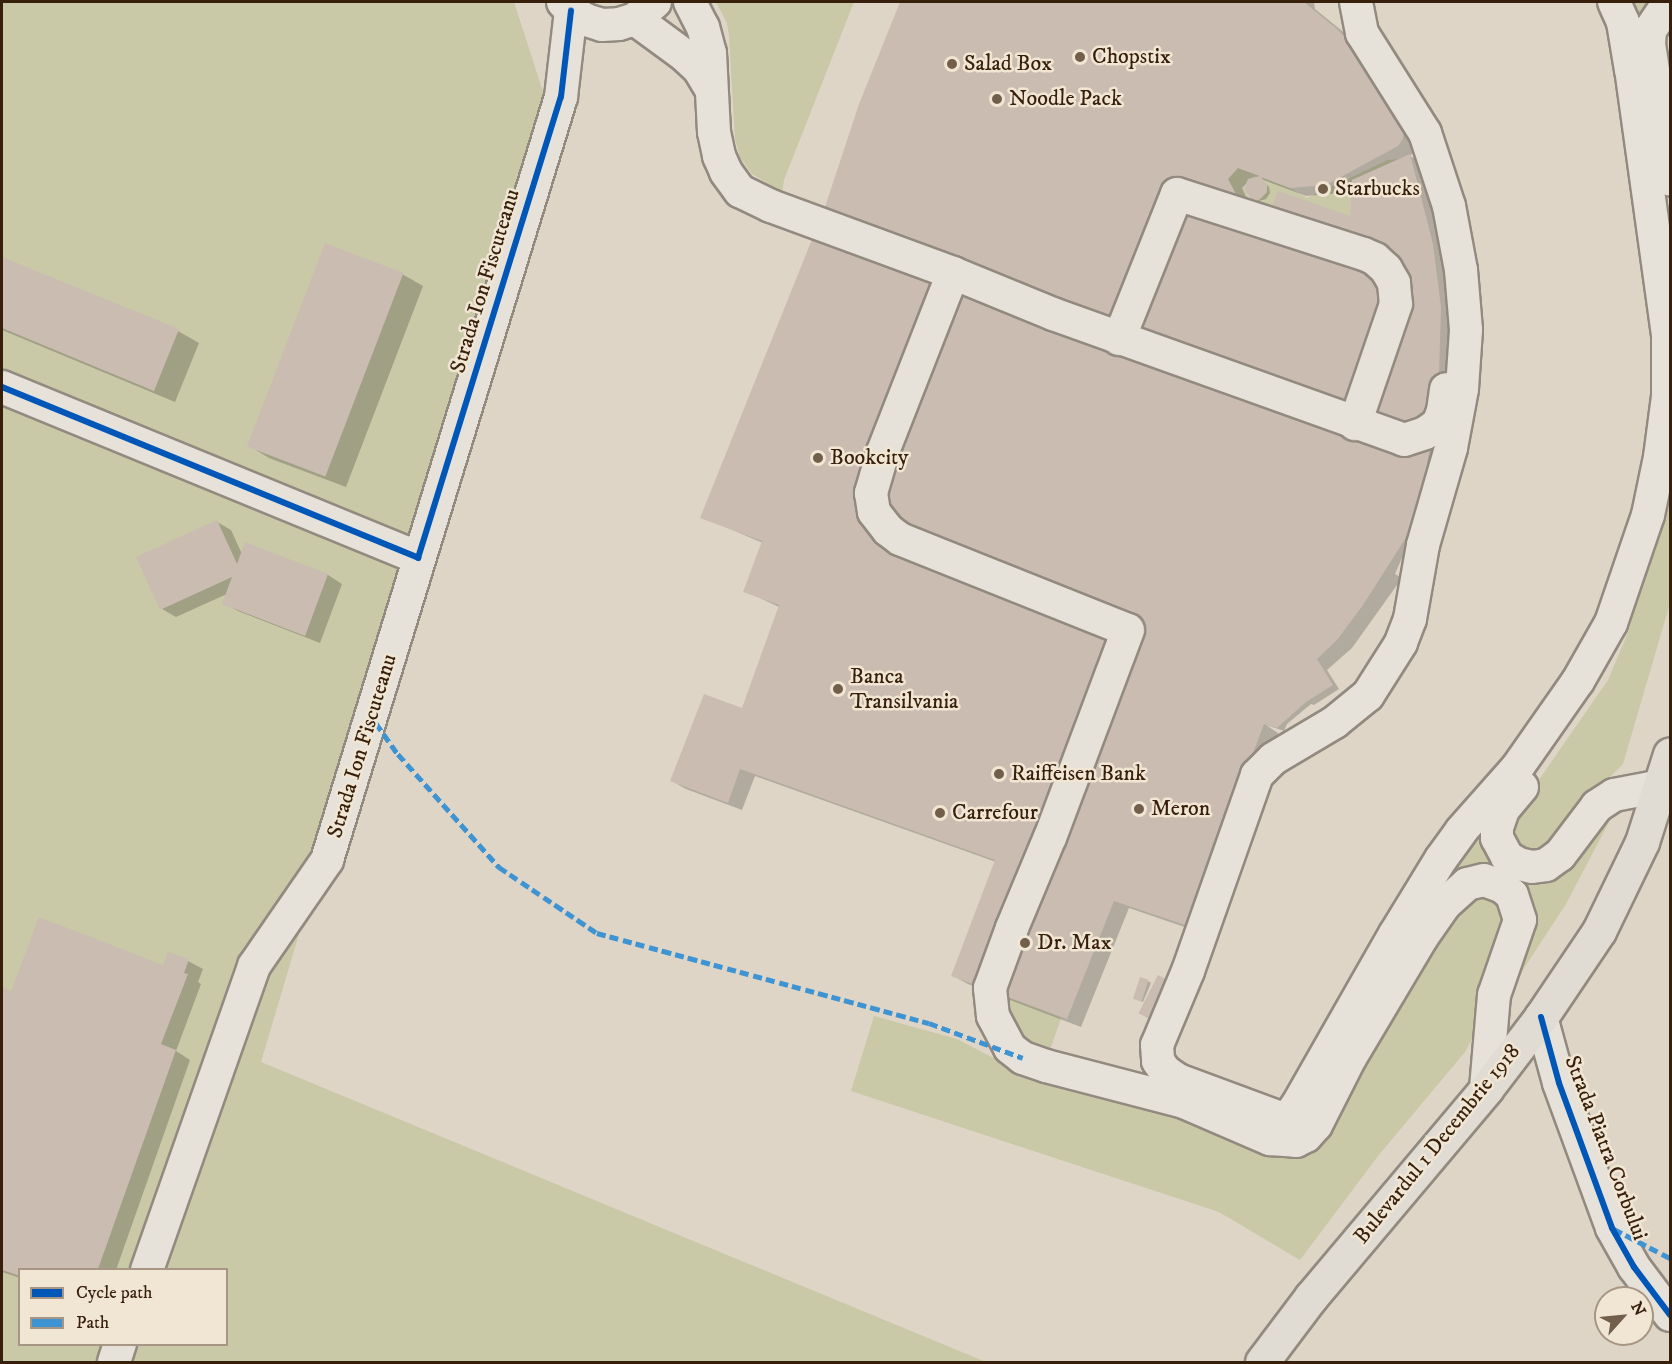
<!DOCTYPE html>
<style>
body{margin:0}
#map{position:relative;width:1672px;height:1364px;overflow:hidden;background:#ded5c6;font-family:"IM FELL DW Pica",serif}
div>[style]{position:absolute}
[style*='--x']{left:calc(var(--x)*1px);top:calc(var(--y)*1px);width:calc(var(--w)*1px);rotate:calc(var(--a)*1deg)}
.green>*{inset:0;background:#c9c8a7}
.shadow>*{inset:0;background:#0003}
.building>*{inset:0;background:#cbbcb1;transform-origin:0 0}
.roads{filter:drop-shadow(2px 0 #928a7f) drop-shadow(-2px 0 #928a7f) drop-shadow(0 2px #928a7f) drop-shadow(0 -2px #928a7f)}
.minor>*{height:32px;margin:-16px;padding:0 16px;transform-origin:16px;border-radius:16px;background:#e6e1d9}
.major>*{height:33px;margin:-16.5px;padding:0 16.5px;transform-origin:16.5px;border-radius:16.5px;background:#e1dcd3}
.quiet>*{height:4.5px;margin-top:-2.25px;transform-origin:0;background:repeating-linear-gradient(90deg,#3e94d2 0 9px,transparent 0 13.5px)}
.cycleway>*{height:6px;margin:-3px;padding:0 3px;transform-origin:3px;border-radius:3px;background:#0057b8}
.dots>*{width:16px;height:16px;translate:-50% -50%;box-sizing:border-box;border:3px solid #f0e6d3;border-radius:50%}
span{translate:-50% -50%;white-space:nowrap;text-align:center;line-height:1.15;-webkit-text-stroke:5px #f0e6d3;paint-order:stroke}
.poi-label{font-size:22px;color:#361f0b}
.left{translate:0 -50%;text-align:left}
.street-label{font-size:22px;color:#361f0b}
.frame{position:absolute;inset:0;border:3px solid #361f0b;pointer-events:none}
.legend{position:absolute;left:18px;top:1268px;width:210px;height:78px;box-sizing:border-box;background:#f0e6d3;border:2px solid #a69683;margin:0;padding:8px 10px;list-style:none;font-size:18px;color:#361f0b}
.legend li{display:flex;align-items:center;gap:12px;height:30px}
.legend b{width:30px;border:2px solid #a69683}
.north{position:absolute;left:1594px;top:1286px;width:60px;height:60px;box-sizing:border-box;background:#f0e6d3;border:2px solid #a69683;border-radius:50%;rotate:63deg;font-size:16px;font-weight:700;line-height:24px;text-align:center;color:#361f0b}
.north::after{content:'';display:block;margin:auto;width:21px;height:27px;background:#715f4c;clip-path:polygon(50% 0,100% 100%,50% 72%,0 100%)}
</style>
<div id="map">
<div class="green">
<div style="clip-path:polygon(evenodd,2px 2px,514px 2px,546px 101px,261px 1062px,986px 1362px,2px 1362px,2px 2px,20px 1270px,226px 1270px,226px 1344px,20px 1344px,20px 1270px)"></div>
<div style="clip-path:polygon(716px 2px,854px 2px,784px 180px,782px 192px,752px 174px,740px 157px,735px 139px,729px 36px,727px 23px)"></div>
<div style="clip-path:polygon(1627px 2px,1651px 2px,1635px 31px)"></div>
<div style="clip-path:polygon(evenodd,1400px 159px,1352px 180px,1350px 216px,1271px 209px,1239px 200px,1228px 179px,1238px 168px,1290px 188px,1307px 198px,1388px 160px,1400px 159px,1254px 176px,1262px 178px,1267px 184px,1267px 192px,1259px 200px,1250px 199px,1244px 189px,1246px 182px,1254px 176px)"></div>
<div style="clip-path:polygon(1670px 490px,1670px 603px,1623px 764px,1584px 803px,1555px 848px,1524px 856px,1505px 829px,1608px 680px,1627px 635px)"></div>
<div style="clip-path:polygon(1495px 805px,1508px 867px,1608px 816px,1609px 822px,1566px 904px,1517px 979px,1511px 983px,1535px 919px,1533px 905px,1528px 893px,1499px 870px,1380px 979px)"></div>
<div style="clip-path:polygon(1482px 897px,1495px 904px,1500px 915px,1502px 928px,1472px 1039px,1465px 1052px,1378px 1156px,1300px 1260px,1219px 1212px,851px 1091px,874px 1016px,957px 1039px,1011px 1067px,1165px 1111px,1277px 1158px,1297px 1156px,1322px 1143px,1368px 1061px,1379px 1028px,1450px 912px,1473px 898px)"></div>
<div style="clip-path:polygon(1006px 997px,1061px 1018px,1049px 1053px,1029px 1047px,1006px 1027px)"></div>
</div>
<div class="shadow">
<div style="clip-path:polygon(evenodd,902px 2px,1314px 2px,1315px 9px,1352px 39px,1417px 148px,1410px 156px,1421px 162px,1443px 252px,1455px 316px,1452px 416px,1419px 519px,1395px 574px,1402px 578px,1352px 648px,1327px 670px,1339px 689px,1314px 705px,1311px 704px,1287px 724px,1284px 731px,1266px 725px,1278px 733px,1202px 933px,1129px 908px,1081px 1027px,968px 984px,953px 976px,996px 862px,755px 776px,742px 810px,686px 789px,672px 781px,743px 710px,779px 607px,745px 591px,763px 543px,702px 517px,826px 208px,872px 74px,902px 2px,1261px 179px,1306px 196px,1341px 193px,1353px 186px,1352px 218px,1272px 211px,1250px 205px,1242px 188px,1246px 184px,1246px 192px,1259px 201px,1266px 199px,1270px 193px,1269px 187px,1261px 179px)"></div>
<div style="clip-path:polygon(2px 258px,178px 331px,199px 343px,175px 402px,2px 330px)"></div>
<div style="clip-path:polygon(402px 274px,423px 286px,346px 487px,269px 458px,248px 445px)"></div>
<div style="clip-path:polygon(217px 522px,231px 530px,242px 554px,246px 544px,328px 575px,342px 584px,320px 643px,238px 611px,224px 603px,227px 594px,176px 617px,162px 609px)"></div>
<div style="clip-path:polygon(188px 961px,203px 969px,198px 982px,201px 984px,176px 1051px,190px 1060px,116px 1270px,20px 1270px,20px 1278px,2px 1272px,2px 989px,12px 993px)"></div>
<div style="clip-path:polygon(1148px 981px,1151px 983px,1143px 1002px,1136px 999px)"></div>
</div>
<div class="building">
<div style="clip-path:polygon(900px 2px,1304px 2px,1337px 29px,1354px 47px,1404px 124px,1403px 139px,1398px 146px,1326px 185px,1290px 188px,1261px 177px,1267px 184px,1267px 192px,1259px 200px,1251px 199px,1244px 189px,1248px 179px,1260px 176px,1238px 168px,1228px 179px,1239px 200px,1271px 209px,1278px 191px,1350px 216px,1352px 180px,1410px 154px,1433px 244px,1441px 307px,1438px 408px,1427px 463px,1436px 467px,1416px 522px,1363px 605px,1337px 640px,1317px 659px,1333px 685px,1306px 702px,1277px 728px,1264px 724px,1188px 926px,1114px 901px,1067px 1019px,951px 976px,995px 860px,740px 769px,728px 803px,670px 781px,704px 694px,742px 708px,779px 605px,743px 592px,762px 541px,700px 518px,825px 207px,859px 104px)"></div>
<div style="left:325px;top:243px;width:84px;height:218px;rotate:21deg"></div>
<div style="clip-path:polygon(2px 257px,179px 329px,154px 391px,2px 328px)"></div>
<div style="clip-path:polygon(217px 520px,237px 564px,245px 542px,328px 574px,305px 636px,222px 604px,232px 577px,160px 610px,136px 557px)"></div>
<div style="clip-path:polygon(39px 917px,163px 965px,168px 952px,189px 959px,184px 973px,188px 974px,161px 1044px,176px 1050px,98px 1269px,20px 1269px,20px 1276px,2px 1270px,2px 987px,11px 991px)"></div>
<div style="left:1158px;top:975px;width:11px;height:43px;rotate:27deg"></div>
<div style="left:1140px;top:977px;width:9px;height:23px;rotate:18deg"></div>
</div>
<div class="roads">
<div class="minor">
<div style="--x:563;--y:2;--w:12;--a:48"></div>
<div style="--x:571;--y:11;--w:17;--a:31"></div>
<div style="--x:586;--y:20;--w:17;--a:17"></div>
<div style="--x:602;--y:25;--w:17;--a:-3"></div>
<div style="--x:619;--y:24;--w:17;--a:-17"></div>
<div style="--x:635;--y:19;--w:26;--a:-40"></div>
<div style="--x:690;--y:2;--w:28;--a:63"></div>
<div style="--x:703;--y:27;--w:27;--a:75"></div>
<div style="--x:710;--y:53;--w:79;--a:87.1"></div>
<div style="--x:714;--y:132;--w:25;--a:78"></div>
<div style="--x:719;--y:156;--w:17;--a:66"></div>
<div style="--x:726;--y:172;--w:24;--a:54"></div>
<div style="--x:740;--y:191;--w:34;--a:26"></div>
<div style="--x:771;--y:206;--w:194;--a:20.2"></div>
<div style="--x:953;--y:273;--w:108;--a:22.3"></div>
<div style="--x:1053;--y:314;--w:373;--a:19.7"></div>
<div style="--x:1404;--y:440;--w:22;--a:-18"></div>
<div style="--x:1425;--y:433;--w:16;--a:-35"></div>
<div style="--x:1438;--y:424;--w:14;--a:-69"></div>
<div style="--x:1443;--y:411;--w:22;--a:-82"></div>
<div style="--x:1356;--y:2;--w:32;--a:79"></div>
<div style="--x:1362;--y:33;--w:118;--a:57.8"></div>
<div style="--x:1425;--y:133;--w:77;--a:71.8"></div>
<div style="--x:1449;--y:206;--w:65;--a:79.4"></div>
<div style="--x:1461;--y:270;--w:60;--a:85.2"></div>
<div style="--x:1466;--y:330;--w:59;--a:93.9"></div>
<div style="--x:1462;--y:389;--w:60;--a:100.6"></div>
<div style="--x:1451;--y:448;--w:101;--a:106.1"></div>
<div style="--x:1423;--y:545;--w:75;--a:100"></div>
<div style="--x:1410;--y:619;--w:26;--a:111"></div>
<div style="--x:1401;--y:643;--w:62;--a:122.4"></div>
<div style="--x:1368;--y:695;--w:43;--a:140.7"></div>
<div style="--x:1335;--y:722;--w:72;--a:149.2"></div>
<div style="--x:1273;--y:759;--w:23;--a:135"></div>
<div style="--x:1257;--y:775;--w:208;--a:109.4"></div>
<div style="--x:1188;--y:971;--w:80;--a:112.7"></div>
<div style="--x:1157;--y:1045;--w:16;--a:86"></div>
<div style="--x:1158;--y:1061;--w:12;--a:55"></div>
<div style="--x:1165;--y:1071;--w:16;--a:35"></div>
<div style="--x:1178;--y:1080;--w:110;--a:20.3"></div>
<div style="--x:1281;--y:1118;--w:11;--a:-22"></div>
<div style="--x:1291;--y:1114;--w:12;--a:-55"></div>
<div style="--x:1298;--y:1104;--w:196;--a:-60.3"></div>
<div style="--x:1395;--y:934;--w:88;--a:-58.5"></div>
<div style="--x:1441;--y:859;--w:34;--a:-54"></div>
<div style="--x:1461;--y:831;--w:84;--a:-48.4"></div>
<div style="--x:1517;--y:768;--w:106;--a:-55"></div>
<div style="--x:1578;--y:681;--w:67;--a:-60.4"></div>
<div style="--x:1611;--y:623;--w:114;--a:-71.1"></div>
<div style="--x:1648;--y:515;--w:59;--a:-78.3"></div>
<div style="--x:1660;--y:457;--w:62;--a:-82.5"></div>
<div style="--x:1668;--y:396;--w:61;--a:-90"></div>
<div style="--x:1668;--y:335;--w:268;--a:-97.9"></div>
<div style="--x:1631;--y:70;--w:49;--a:-99.5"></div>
<div style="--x:1623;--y:22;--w:22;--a:-114"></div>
<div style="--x:1669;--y:2;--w:34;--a:124"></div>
<div style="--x:1650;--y:30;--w:14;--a:94"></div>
<div style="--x:1649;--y:44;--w:137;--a:81.2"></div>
<div style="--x:635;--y:19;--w:61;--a:36.3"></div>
<div style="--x:684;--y:55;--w:21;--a:43"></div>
<div style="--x:699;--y:69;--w:23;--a:59"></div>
<div style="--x:953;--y:273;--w:192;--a:111.4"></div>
<div style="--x:883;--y:452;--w:43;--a:106.3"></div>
<div style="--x:871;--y:493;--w:19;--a:81"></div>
<div style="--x:874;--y:512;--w:23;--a:52"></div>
<div style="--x:888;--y:530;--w:15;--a:37"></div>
<div style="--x:900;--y:539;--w:245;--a:21.8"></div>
<div style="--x:1128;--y:630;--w:221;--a:110.6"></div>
<div style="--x:1050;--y:837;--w:99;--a:112.7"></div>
<div style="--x:1012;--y:928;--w:64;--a:110.1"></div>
<div style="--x:990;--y:988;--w:28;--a:84"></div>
<div style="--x:993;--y:1016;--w:36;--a:62"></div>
<div style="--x:1010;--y:1048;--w:16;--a:38"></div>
<div style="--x:1023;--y:1058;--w:24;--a:19"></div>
<div style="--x:1046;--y:1066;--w:143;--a:14.6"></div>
<div style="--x:1184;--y:1102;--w:94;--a:23.3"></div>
<div style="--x:1270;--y:1139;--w:26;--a:4"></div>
<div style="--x:1296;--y:1141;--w:11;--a:-27"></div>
<div style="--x:1306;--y:1136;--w:15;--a:-48"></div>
<div style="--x:1316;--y:1125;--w:75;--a:-63.1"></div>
<div style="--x:1350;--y:1058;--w:141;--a:-59.2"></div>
<div style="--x:1422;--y:937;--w:39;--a:-55"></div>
<div style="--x:1444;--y:905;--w:31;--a:-42"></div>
<div style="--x:1467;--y:884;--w:17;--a:-13"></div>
<div style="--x:1484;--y:880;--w:20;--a:20"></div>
<div style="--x:1503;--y:887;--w:12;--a:42"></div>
<div style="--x:1512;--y:895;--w:26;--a:72"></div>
<div style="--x:1520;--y:920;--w:79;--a:109.1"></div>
<div style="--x:1494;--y:995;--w:94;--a:94.9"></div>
<div style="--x:1119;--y:339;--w:156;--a:-68.2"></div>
<div style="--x:1177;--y:194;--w:196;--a:17.8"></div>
<div style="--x:1364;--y:254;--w:12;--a:24"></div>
<div style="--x:1375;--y:259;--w:15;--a:42"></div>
<div style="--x:1386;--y:269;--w:16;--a:60"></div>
<div style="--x:1394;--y:283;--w:21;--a:85"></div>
<div style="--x:1396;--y:304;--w:127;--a:108.9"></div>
<div style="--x:2;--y:387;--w:450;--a:22.3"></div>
<div style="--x:1522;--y:787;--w:30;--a:130"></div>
<div style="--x:1503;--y:810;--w:18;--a:109"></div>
<div style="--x:1497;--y:827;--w:11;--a:90"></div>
<div style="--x:1497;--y:838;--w:21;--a:62"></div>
<div style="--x:1507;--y:857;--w:14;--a:30"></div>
<div style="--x:1519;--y:864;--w:13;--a:13"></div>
<div style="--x:1532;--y:867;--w:14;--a:-8"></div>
<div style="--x:1546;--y:865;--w:17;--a:-36"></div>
<div style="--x:1560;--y:855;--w:61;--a:-52.9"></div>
<div style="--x:1597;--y:806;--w:20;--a:-33"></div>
<div style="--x:1614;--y:795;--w:48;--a:-10.8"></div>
<div style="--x:1541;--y:1017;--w:68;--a:74.7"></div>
<div style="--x:1559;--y:1083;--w:154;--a:69.9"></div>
<div style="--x:1612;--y:1228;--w:45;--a:60.6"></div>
<div style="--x:1634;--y:1267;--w:60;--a:53.1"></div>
<div style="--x:147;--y:1270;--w:322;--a:-70.6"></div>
<div style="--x:254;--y:966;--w:129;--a:-55.4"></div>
<div style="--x:327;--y:860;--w:798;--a:-72.95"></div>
<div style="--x:561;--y:97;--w:87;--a:-83.4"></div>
<div style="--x:114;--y:1362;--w:19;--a:-72"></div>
</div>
<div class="major">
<div style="--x:1262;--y:1362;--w:81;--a:-53"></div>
<div style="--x:1311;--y:1297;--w:272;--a:-49.9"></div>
<div style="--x:1486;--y:1089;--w:91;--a:-52.6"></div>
<div style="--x:1541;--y:1017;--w:104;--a:-56"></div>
<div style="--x:1599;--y:931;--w:99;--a:-64.2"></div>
<div style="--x:1642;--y:842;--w:92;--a:-72.3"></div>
</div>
</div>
<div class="quiet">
<div style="--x:376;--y:723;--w:38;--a:55"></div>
<div style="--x:398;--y:754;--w:152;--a:48.2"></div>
<div style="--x:499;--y:867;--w:118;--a:34"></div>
<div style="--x:597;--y:933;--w:344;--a:15.2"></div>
<div style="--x:929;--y:1023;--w:100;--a:20.4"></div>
<div style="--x:1614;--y:1229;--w:63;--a:27.4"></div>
</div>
<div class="cycleway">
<div style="--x:2;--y:387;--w:450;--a:22.3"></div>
<div style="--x:418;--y:558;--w:483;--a:-72.8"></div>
<div style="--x:561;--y:97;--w:87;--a:-83.4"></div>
<div style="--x:1541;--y:1017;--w:68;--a:74.7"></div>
<div style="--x:1559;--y:1083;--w:154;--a:69.9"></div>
<div style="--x:1612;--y:1228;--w:45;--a:60.6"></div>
<div style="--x:1634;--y:1267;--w:60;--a:53.1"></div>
</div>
<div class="dots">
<div style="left:1080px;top:57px;background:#715f4c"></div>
<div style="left:952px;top:64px;background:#715f4c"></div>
<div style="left:997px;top:99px;background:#715f4c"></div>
<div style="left:1323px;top:189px;background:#715f4c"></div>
<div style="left:818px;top:458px;background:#715f4c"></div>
<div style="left:838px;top:689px;background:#715f4c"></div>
<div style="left:999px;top:774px;background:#715f4c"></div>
<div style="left:1139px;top:809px;background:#715f4c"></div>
<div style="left:940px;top:813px;background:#715f4c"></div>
<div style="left:1025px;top:943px;background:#715f4c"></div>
</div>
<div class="poi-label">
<span class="left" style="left:1092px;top:57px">Chopstix</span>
<span class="left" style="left:964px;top:64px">Salad Box</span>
<span class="left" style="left:1009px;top:99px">Noodle Pack</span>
<span class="left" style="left:1335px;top:189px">Starbucks</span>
<span class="left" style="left:830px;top:458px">Bookcity</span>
<span class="left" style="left:850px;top:689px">Banca<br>Transilvania</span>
<span class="left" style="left:1011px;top:774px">Raiffeisen Bank</span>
<span class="left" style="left:1151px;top:809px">Meron</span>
<span class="left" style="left:952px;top:813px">Carrefour</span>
<span class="left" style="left:1037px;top:943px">Dr. Max</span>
</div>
<div class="street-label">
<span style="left:485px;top:281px;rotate:-73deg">Strada Ion Fiscuteanu</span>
<span style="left:362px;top:746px;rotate:-73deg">Strada Ion Fiscuteanu</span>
<span style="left:1437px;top:1144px;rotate:-51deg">Bulevardul 1 Decembrie 1918</span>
<span style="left:1606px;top:1148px;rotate:69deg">Strada Piatra Corbului</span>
</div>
<div class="frame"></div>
<ul class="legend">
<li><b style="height:8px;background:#0057b8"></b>Cycle path</li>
<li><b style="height:8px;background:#3e94d2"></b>Path</li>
</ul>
<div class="north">N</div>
</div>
